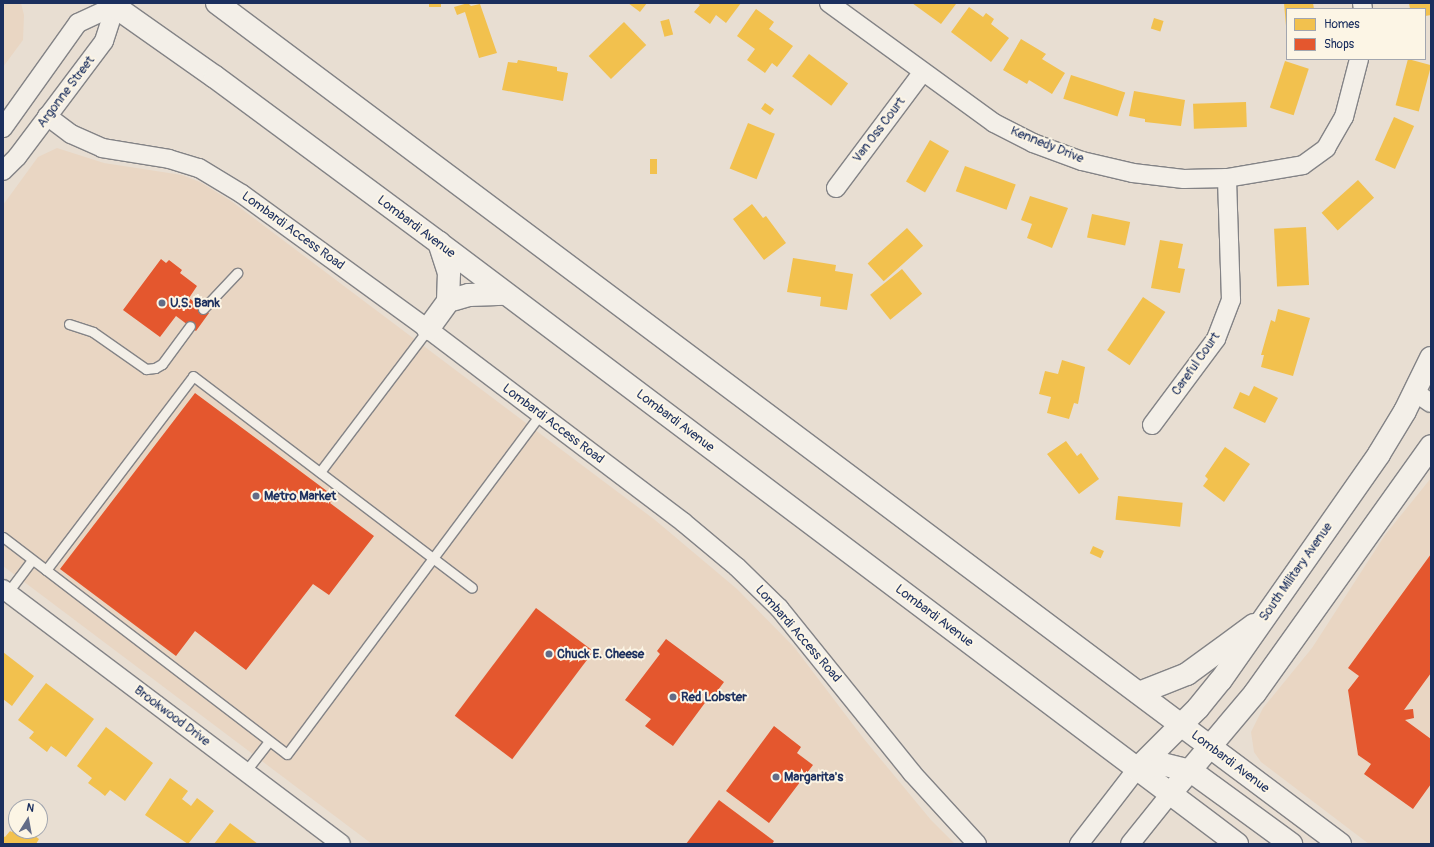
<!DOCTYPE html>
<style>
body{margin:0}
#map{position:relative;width:1434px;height:847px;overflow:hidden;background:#e8ded2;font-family:Pangolin,sans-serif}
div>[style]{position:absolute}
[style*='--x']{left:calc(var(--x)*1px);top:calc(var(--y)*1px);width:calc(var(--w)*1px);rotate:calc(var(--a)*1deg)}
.built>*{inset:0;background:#e9d6c3}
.homes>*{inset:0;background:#f2c14e;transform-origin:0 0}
.shops>*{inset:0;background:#e4572e;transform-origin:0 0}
.roads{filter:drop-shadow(1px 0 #838386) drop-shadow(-1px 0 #838386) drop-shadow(0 1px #838386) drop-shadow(0 -1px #838386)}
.service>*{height:9px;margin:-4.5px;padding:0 4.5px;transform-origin:4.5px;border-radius:4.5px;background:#f3efe8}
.minor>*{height:18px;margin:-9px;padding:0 9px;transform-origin:9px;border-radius:9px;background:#f3efe8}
.secondary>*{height:22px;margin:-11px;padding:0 11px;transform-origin:11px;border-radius:11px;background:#f3efe8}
.dots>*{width:11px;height:11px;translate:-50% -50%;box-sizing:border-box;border:2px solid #fcf5e5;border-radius:50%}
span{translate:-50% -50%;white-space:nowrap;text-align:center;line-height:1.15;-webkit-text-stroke:4px #fcf5e5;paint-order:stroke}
.street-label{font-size:13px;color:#1b2f5e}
.poi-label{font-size:13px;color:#1b2f5e;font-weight:700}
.left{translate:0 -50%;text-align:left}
.frame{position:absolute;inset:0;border:4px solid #1b2f5e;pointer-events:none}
.legend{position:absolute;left:1286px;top:8px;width:140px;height:52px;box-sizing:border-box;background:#fcf5e5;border:1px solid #a2a6af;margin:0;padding:5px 7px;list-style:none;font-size:12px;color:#1b2f5e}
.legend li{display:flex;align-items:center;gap:8px;height:20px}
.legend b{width:20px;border:1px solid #a2a6af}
.north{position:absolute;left:8px;top:799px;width:40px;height:40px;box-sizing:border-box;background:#fcf5e5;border:1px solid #a2a6af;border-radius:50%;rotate:11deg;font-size:11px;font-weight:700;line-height:16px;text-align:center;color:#1b2f5e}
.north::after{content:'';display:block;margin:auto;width:14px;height:18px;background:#636c87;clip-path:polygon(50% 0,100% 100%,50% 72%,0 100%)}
</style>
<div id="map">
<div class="built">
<div style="clip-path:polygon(3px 3px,21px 3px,24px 15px,23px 40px,3px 67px)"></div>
<div style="clip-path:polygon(57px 148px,104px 163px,182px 175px,200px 182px,231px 201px,655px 520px,737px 589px,794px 647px,864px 739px,931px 820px,955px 844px,372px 844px,3px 566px,3px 205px,38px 157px)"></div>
<div style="clip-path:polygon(1431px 478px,1431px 844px,1369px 844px,1261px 762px,1254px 752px,1251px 732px,1263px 708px,1312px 648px,1385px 535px)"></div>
</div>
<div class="homes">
<div style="left:429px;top:3px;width:12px;height:4px"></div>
<div style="clip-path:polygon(468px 3px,471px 6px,480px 4px,497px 53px,479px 58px,465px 12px,457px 15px,454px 7px)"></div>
<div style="clip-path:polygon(628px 3px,647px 3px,640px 12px)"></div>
<div style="clip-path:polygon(697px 3px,741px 3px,726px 23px,716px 15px,710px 24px,694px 12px,700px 5px)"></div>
<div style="clip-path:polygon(912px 3px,954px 3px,956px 4px,941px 24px)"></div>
<div style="clip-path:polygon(1284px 3px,1313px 3px,1314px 9px,1287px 9px,1286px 26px)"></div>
<div style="clip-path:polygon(1409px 3px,1431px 3px,1431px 15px,1425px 16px,1425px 9px,1410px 9px)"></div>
<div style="clip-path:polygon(969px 7px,983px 17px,986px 13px,994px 19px,991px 24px,1009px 38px,991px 62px,951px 32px)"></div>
<div style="clip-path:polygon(756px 9px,774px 22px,769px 29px,793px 46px,777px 67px,772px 63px,765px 73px,747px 60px,755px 49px,737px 36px)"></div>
<div style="left:1154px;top:18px;width:10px;height:11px;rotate:17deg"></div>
<div style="left:669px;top:19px;width:16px;height:9px;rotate:75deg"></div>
<div style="left:624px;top:22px;width:32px;height:49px;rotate:46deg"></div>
<div style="clip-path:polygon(1021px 39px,1046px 54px,1042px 59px,1065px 73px,1052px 94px,1029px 80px,1027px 84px,1003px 70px)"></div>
<div style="left:809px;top:54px;width:49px;height:28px;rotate:37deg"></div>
<div style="left:1408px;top:59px;width:24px;height:48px;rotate:15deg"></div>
<div style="clip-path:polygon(518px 60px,557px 67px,557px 71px,568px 73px,563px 101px,502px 90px,508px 62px,517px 63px)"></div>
<div style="left:1285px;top:61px;width:25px;height:49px;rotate:18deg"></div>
<div style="left:1071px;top:75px;width:57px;height:25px;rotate:18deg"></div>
<div style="clip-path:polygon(1134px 91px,1185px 100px,1181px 126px,1145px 122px,1145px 119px,1129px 116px)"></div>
<div style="left:1246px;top:102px;width:25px;height:53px;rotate:88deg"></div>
<div style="left:765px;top:103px;width:11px;height:7px;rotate:34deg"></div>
<div style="left:1394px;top:117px;width:22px;height:47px;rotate:24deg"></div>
<div style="left:748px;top:123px;width:29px;height:49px;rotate:22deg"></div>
<div style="left:930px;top:140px;width:22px;height:48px;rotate:30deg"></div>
<div style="left:650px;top:159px;width:7px;height:15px"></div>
<div style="left:965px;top:166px;width:54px;height:27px;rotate:20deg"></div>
<div style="left:1358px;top:180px;width:24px;height:49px;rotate:48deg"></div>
<div style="clip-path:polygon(1030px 196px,1068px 208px,1052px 248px,1027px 238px,1032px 224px,1021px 220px)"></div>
<div style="clip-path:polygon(752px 204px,763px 218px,766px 216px,786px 243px,764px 260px,733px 219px)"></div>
<div style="left:1092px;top:214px;width:39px;height:24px;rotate:12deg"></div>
<div style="left:1306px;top:227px;width:58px;height:32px;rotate:87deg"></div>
<div style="left:907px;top:228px;width:24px;height:53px;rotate:48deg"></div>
<div style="clip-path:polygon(1160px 240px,1183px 244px,1178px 268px,1185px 269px,1180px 293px,1151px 288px)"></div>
<div style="clip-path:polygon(793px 258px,836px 265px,835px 271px,853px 274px,847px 310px,820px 306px,821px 297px,787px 292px)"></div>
<div style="left:902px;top:269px;width:32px;height:41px;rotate:51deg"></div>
<div style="left:1143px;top:297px;width:27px;height:64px;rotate:34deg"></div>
<div style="clip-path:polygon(1278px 309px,1310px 318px,1293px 376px,1261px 367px,1264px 355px,1261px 355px,1271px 320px,1275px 322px)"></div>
<div style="clip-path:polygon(1062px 360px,1085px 367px,1078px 404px,1074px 403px,1069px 419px,1047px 413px,1051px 397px,1039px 394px,1045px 371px,1058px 374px)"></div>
<div style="clip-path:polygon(1254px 386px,1278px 398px,1265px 423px,1233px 408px,1240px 392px,1249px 396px)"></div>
<div style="clip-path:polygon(1066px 441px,1077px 456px,1081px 453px,1099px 479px,1079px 494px,1047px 454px)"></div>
<div style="clip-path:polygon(1225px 447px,1250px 464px,1224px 502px,1203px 486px,1208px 479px,1205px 476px)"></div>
<div style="left:1118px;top:496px;width:65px;height:24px;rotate:6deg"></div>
<div style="left:1093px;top:546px;width:12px;height:8px;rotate:24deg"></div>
<div style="clip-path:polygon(3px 652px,34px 676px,12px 706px,3px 699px)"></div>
<div style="clip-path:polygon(46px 683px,94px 719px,66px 757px,51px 746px,47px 752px,29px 738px,34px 732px,18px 720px)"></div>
<div style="clip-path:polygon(106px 727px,153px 763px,125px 801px,110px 790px,105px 796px,99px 791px,88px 783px,92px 778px,77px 766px)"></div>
<div style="clip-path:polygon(170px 778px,188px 791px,182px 799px,191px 806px,197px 798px,214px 811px,188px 844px,145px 815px)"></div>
<div style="clip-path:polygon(230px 823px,258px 844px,214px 844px)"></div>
<div style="clip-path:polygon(16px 827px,16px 831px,34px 831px,32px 834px,39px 839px,36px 844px,3px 844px,3px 836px,5px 837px,10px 831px,12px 832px)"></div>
</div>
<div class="shops">
<div style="clip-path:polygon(161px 259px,166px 263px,169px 260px,182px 270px,180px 273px,197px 286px,189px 298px,209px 313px,196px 331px,176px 316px,160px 337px,123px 310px)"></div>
<div style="clip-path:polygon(195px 393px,335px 497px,330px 503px,374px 536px,329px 595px,313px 584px,246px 670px,195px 631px,176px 656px,60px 569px)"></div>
<div style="clip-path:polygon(1431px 554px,1431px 673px,1404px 710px,1413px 709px,1414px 718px,1405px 720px,1431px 739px,1431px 784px,1413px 809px,1364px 774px,1371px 764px,1358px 755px,1348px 690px,1359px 676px,1348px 668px)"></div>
<div style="left:536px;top:608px;width:72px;height:135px;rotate:37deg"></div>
<div style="clip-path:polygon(666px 639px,724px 682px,715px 694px,713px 692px,673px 746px,645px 726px,651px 719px,625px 700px,660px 654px,657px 651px)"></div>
<div style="clip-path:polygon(774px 726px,801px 747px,797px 753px,813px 765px,769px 823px,726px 791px)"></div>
<div style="clip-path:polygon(719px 800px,774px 841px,772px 844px,686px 844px)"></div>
</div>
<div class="roads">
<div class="service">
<div style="--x:203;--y:309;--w:50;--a:-46.6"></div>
<div style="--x:69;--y:324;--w:25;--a:18"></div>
<div style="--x:93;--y:332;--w:65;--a:34.9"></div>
<div style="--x:146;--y:369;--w:9;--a:-6"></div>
<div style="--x:155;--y:368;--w:8;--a:-30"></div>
<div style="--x:162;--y:364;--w:47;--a:-53.6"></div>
<div style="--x:320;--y:472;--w:179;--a:-52.9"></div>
<div style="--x:3;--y:537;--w:357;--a:37.4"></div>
<div style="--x:287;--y:754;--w:423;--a:-53.3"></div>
<div style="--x:46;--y:570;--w:243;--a:-52.8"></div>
<div style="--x:193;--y:376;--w:350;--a:37.2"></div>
<div style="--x:8;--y:592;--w:40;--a:-53"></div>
<div style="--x:245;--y:772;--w:39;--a:-52"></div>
</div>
<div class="minor">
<div style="--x:829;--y:3;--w:204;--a:36"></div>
<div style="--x:994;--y:123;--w:44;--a:27.1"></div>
<div style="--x:1033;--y:143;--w:52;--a:20.2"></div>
<div style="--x:1082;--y:161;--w:52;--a:13.2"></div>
<div style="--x:1133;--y:173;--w:51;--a:6.7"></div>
<div style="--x:1184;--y:179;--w:43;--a:-1.3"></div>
<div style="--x:1227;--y:178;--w:77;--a:-9.7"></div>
<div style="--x:1303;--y:165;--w:29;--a:-36"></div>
<div style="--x:1326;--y:148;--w:36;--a:-60"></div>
<div style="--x:1344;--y:117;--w:60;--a:-75.5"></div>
<div style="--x:1362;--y:3;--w:6;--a:81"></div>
<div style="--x:47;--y:116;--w:30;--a:37"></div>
<div style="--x:71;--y:134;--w:34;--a:24"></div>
<div style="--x:102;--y:148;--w:68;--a:9.3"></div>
<div style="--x:169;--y:159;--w:31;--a:17"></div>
<div style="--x:199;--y:168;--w:50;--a:31.2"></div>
<div style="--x:242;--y:194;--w:230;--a:36"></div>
<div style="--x:428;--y:329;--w:320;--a:37.1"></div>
<div style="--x:683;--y:522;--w:70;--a:39.8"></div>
<div style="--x:737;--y:567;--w:59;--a:44.3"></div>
<div style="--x:779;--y:608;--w:212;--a:51.1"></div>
<div style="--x:912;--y:773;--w:96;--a:47.5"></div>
<div style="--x:3;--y:128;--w:129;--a:-54.5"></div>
<div style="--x:78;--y:23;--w:40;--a:-25"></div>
<div style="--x:3;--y:171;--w:20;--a:-45"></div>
<div style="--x:17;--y:157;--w:145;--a:-53.1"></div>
<div style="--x:104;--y:41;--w:40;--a:-72"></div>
<div style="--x:836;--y:188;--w:144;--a:-53.2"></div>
<div style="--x:1415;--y:392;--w:19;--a:35"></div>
<div style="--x:1152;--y:425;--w:107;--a:-53.3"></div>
<div style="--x:1216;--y:339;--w:42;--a:-69"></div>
<div style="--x:1231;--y:300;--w:122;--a:-91.9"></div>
<div style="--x:3;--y:589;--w:423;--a:37"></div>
<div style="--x:1079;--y:844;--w:95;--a:-52.3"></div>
<div style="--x:1130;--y:844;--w:64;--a:-51.3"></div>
</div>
<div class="secondary">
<div style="--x:110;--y:3;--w:128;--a:35.2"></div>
<div style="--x:215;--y:77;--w:279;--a:36.5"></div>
<div style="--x:439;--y:243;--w:999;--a:36.98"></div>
<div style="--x:217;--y:3;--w:1403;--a:36.83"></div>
<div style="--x:448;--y:301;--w:22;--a:-16"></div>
<div style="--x:469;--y:295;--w:36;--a:-2"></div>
<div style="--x:428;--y:329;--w:34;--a:-54"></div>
<div style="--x:448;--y:301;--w:28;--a:-88"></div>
<div style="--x:449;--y:273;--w:32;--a:-108"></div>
<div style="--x:1139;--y:693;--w:52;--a:-21.6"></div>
<div style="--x:1187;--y:674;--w:83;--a:-36.2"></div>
<div style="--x:1137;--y:769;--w:86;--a:-45"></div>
<div style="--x:1198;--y:708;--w:36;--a:-51"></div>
<div style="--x:1221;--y:680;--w:276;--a:-55"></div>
<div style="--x:1379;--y:454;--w:50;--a:-58.8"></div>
<div style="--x:1405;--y:411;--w:59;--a:-63.9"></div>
<div style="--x:1137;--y:769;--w:25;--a:-11"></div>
<div style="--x:1162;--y:764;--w:30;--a:14"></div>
<div style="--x:1191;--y:771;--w:124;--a:36.1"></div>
<div style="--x:1170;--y:794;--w:132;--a:-49.9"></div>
<div style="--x:1255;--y:693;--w:303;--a:-54.5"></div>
</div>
</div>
<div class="dots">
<div style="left:162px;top:303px;background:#636c87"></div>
<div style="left:256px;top:496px;background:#636c87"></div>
<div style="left:549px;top:654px;background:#636c87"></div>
<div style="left:673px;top:697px;background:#636c87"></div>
<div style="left:776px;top:777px;background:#636c87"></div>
</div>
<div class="street-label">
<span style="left:66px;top:92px;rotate:-53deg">Argonne Street</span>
<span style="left:879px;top:130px;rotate:-53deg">Van Oss Court</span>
<span style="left:1047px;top:145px;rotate:22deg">Kennedy Drive</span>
<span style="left:416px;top:227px;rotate:37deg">Lombardi Avenue</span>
<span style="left:293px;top:231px;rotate:36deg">Lombardi Access Road</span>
<span style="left:1196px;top:364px;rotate:-55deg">Careful Court</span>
<span style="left:675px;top:421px;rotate:37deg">Lombardi Avenue</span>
<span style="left:553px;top:424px;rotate:37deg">Lombardi Access Road</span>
<span style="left:1296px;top:572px;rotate:-55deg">South Military Avenue</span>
<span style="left:934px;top:616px;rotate:37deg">Lombardi Avenue</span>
<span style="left:798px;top:634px;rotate:49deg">Lombardi Access Road</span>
<span style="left:172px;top:716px;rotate:37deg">Brookwood Drive</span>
<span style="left:1230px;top:762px;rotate:37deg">Lombardi Avenue</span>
</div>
<div class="poi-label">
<span class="left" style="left:170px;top:303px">U.S. Bank</span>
<span class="left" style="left:264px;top:496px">Metro Market</span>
<span class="left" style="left:557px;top:654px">Chuck E. Cheese</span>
<span class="left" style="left:681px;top:697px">Red Lobster</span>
<span class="left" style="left:784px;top:777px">Margarita's</span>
</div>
<div class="frame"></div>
<ul class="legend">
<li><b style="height:11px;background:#f2c14e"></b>Homes</li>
<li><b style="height:11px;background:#e4572e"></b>Shops</li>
</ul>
<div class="north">N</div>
</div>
